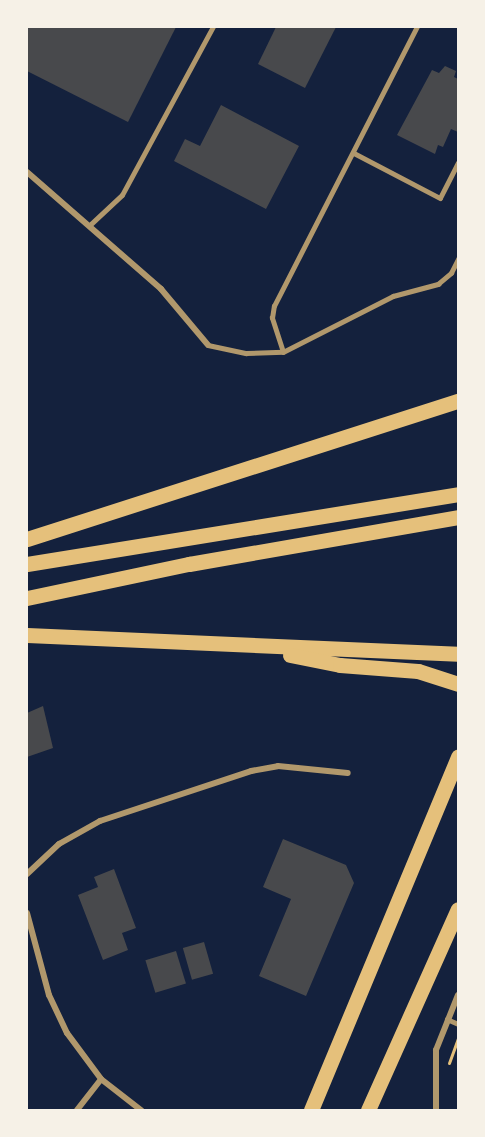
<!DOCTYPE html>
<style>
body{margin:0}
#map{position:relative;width:485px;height:1137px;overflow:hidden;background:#14213d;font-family:Merriweather,serif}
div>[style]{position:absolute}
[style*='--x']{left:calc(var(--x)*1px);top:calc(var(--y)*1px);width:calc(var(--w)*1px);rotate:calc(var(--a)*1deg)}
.building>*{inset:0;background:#48494c;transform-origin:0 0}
.path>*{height:3px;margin:-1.5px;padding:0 1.5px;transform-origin:1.5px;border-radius:1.5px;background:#e5c07b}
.service>*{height:4.5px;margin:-2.25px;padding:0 2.25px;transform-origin:2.25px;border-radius:2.25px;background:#b1986c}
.minor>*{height:6px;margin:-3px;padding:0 3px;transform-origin:3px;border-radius:3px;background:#b1986c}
.primary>*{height:15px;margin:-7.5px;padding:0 7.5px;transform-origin:7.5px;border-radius:7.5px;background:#e5c07b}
span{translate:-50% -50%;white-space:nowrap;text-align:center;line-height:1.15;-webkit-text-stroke:4.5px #f6f1e7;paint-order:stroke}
.frame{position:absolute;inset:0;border:28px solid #f6f1e7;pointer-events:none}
</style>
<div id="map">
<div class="building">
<div style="clip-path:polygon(27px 27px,176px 27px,128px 122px,27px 71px)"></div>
<div style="clip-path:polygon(276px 27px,336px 27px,305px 88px,258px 64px)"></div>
<div style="clip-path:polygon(445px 66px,456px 71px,454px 77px,458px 79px,458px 132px,451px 129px,443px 147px,438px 145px,435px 154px,397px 135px,432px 70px,439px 73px)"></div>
<div style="clip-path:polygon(221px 105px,299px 146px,266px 209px,174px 161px,185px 139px,200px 146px)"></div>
<div style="clip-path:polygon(43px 706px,53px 748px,27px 757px,27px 713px)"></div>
<div style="clip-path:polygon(283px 839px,346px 865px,354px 883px,306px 996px,259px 976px,291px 899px,263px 887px)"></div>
<div style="clip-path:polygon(114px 869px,136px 928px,122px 933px,128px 950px,103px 960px,78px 895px,98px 887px,94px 877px)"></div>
<div style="left:204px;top:942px;width:33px;height:22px;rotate:74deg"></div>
<div style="left:176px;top:951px;width:34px;height:32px;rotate:73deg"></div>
</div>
<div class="path">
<div style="--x:449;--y:1063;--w:27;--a:-70"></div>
</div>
<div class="service">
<div style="--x:354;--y:153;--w:97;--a:27.6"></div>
<div style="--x:440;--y:198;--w:39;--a:-63"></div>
<div style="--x:91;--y:224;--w:42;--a:-43.1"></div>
<div style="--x:122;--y:195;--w:191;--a:-61.6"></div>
<div style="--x:208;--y:345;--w:39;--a:12"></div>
<div style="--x:246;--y:353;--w:37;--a:-2"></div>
<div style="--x:283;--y:352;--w:123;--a:-27"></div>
<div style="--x:393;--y:296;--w:47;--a:-14.9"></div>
<div style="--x:438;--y:284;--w:17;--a:-40"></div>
<div style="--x:451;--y:273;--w:16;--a:-63"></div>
<div style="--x:283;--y:352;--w:36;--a:-108"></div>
<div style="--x:272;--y:318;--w:12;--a:-81"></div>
<div style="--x:274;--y:306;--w:314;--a:-62.9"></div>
<div style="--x:447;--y:1019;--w:12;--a:24"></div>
</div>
<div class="minor">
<div style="--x:27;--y:172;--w:178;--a:41.1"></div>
<div style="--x:161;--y:289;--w:73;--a:50"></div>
<div style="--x:27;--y:874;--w:44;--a:-43.2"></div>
<div style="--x:59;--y:844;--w:47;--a:-29.3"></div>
<div style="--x:100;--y:821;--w:159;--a:-18.3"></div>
<div style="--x:251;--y:771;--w:27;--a:-10"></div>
<div style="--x:278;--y:766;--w:70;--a:5.7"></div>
<div style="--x:27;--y:913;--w:85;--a:75"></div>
<div style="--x:49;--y:995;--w:42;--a:64.7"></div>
<div style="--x:67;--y:1033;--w:57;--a:53.5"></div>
<div style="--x:101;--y:1079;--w:51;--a:37.8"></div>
<div style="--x:77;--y:1110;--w:39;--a:-52"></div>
<div style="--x:436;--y:1110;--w:60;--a:-90"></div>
<div style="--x:436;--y:1050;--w:59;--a:-68.2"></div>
</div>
<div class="primary">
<div style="--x:27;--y:539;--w:453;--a:-17.8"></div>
<div style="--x:27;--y:564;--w:437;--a:-9.2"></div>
<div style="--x:27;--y:598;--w:166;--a:-11.9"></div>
<div style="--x:189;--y:564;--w:273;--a:-9.9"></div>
<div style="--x:27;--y:635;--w:431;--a:2.5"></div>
<div style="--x:290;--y:655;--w:51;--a:11.3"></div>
<div style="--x:340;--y:665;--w:78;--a:4.4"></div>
<div style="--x:418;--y:671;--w:42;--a:18"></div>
<div style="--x:311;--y:1110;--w:383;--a:-67.4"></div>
<div style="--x:368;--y:1110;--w:220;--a:-65.9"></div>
</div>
<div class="frame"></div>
</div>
